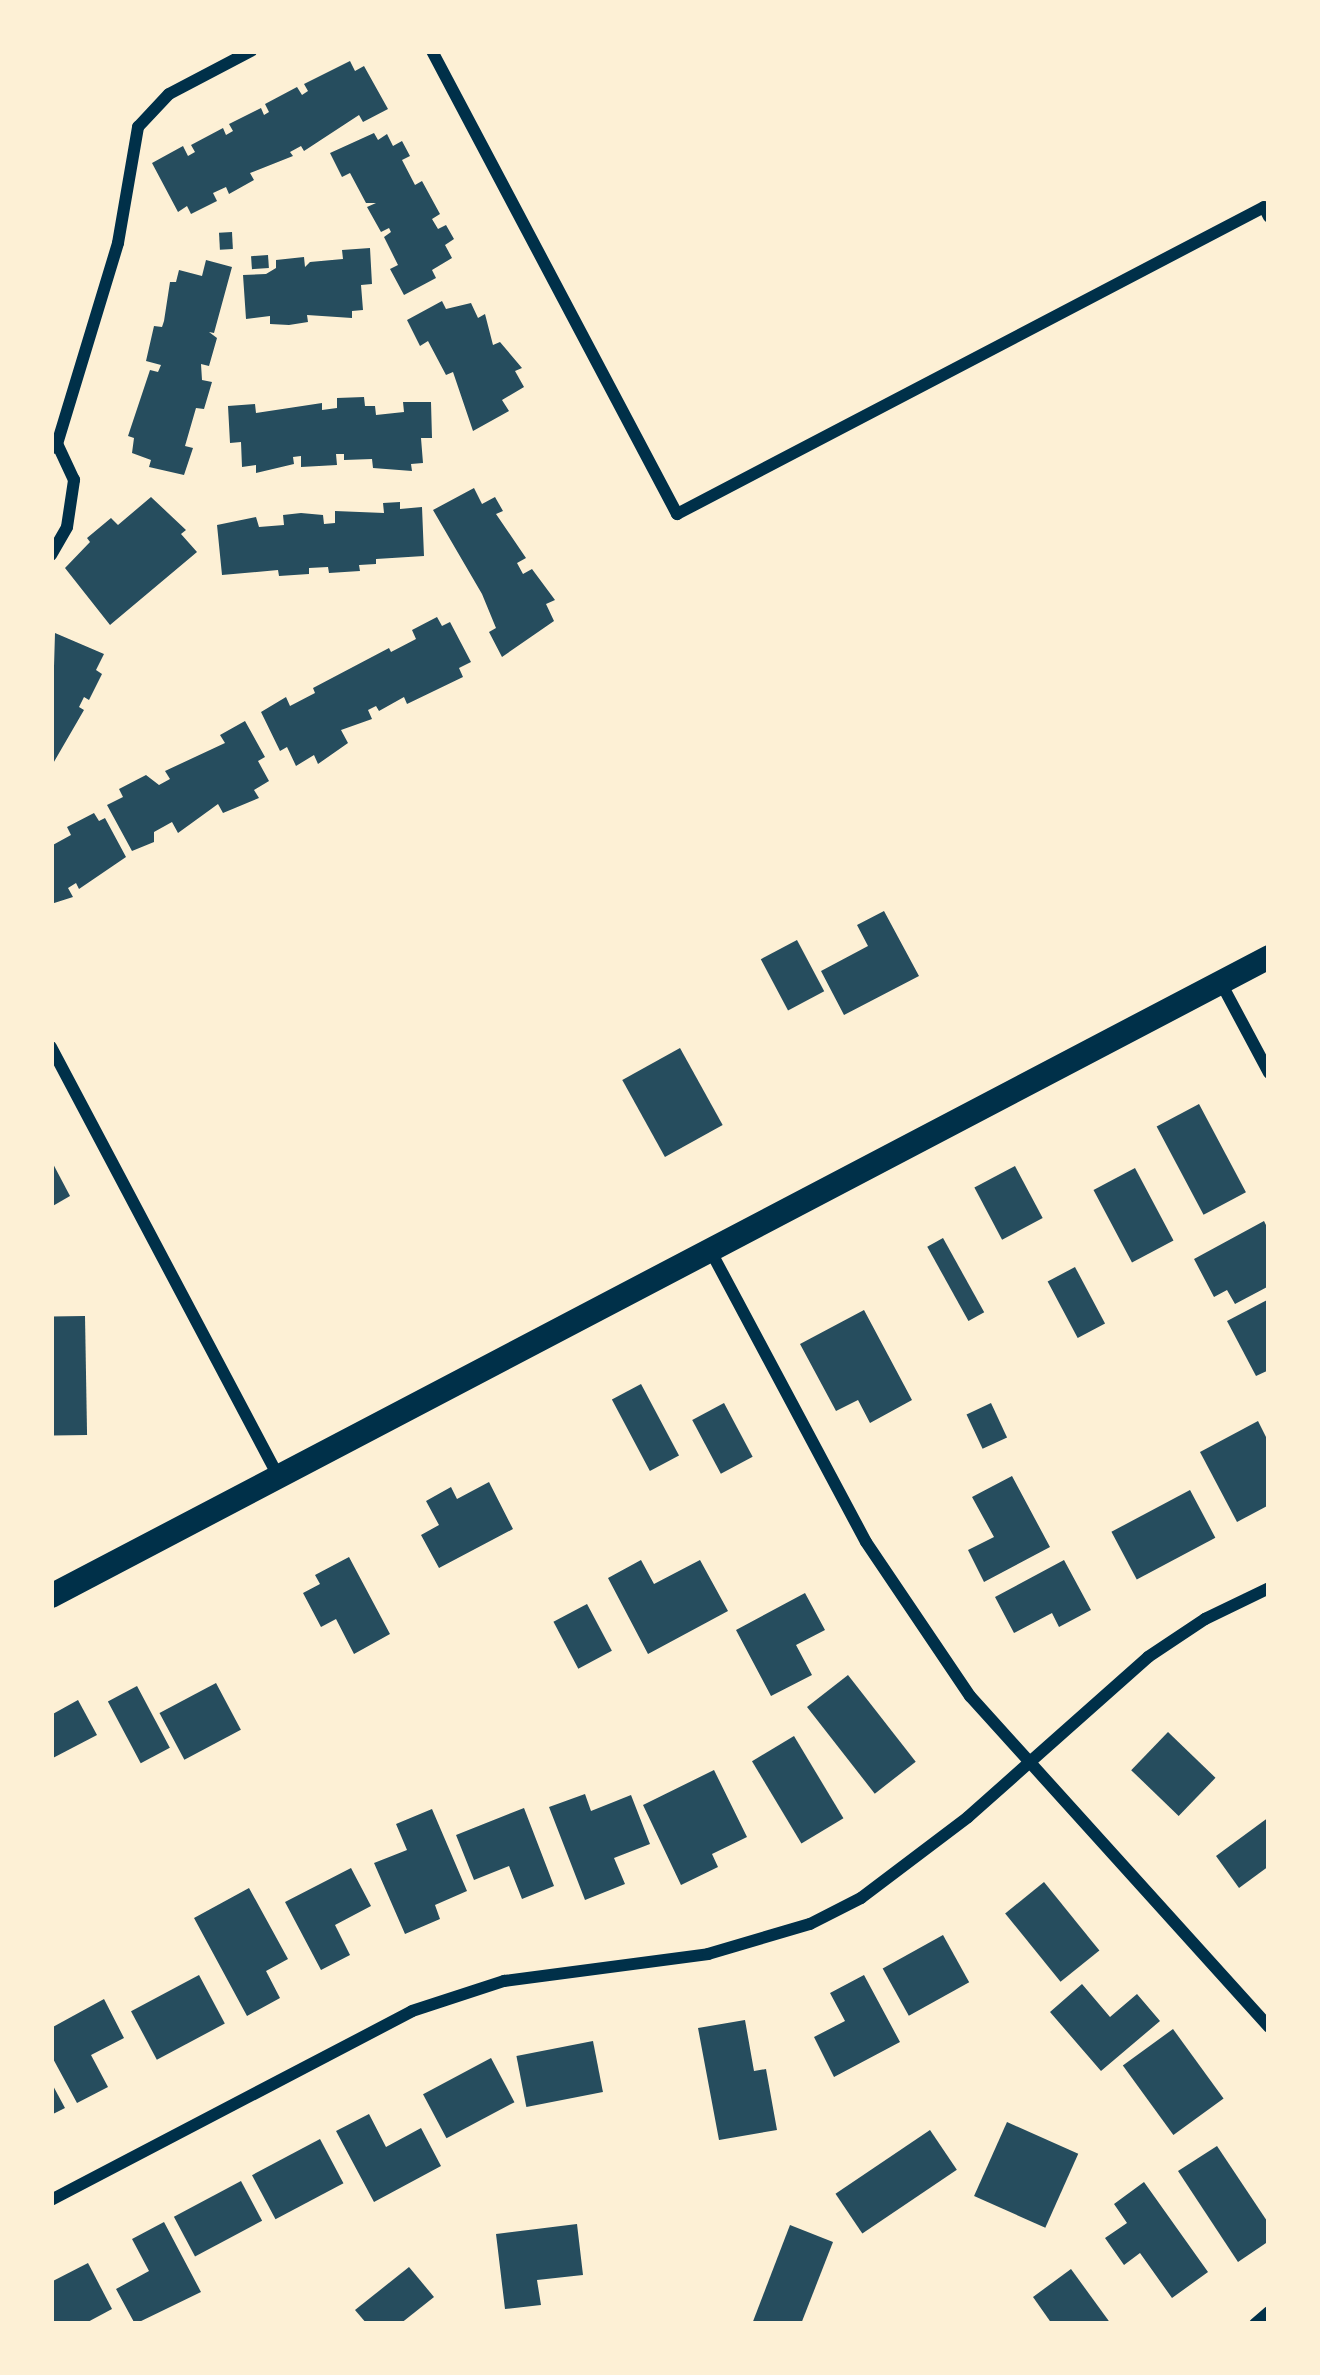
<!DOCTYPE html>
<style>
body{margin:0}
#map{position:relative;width:1320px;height:2375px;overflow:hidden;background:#fdf0d5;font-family:Jost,sans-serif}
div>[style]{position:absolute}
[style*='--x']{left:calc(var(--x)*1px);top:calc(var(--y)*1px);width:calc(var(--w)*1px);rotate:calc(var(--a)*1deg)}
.building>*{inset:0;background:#264d5e;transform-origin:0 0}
.minor>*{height:12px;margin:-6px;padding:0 6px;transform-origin:6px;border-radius:6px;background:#003049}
.secondary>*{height:24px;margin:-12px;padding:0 12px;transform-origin:12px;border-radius:12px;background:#003049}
span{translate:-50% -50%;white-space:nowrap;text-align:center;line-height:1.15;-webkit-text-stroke:9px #fdf0d5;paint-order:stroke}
.frame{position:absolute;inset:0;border:54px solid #fdf0d5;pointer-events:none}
</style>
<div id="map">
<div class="building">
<div style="clip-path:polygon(350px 61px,355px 71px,364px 66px,388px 109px,363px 122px,359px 115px,304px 151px,301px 146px,290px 152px,293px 156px,250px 173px,254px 180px,229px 194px,226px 187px,213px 193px,217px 201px,191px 214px,187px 206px,178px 212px,152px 163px,183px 146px,188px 156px,195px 152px,191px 145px,223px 128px,226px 135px,233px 131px,229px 124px,261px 108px,264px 115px,269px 112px,265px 104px,297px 87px,302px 95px,308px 91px,304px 84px)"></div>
<div style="clip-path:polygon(374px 133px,378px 140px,387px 134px,393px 146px,402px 141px,410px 156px,402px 160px,415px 185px,422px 181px,440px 214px,432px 219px,438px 229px,446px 225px,454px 239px,445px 245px,452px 258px,432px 270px,436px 278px,404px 295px,390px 269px,398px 265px,384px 237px,391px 232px,389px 228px,381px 232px,367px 207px,376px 203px,366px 203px,350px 173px,342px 177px,330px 153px)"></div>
<div style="left:232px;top:232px;width:17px;height:13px;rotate:87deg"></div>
<div style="clip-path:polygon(370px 248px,372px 284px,361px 285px,363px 310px,352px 311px,352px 318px,307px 315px,308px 322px,289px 325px,270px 324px,270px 316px,246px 319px,243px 275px,266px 274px,276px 268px,276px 260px,304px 257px,305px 267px,310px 262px,343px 259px,342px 250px)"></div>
<div style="left:268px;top:255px;width:13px;height:17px;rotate:86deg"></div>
<div style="clip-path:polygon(206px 260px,232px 267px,214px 333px,209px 332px,217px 338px,209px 366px,201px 364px,202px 380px,212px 382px,204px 409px,196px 408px,185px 446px,193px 448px,184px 475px,149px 467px,151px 460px,132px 453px,134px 438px,128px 436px,150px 370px,158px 372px,161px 365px,146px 361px,154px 326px,162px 327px,164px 321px,170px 282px,176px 282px,179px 270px,202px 276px)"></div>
<div style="clip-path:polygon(442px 301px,446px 309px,471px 303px,478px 318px,485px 314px,493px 345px,500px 342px,522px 368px,515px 371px,524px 387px,502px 400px,509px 411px,473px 431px,453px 372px,446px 375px,428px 341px,420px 346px,407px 320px)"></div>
<div style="clip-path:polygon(364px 397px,365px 406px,375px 406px,376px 415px,404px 412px,403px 402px,431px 402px,432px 438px,421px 438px,423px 463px,411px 464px,412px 471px,373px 468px,372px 459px,344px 460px,344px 454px,336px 454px,337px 465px,301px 467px,301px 456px,293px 457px,294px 464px,256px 473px,256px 465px,242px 467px,241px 442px,230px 443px,228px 406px,255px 404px,256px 413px,322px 403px,322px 410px,337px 408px,337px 398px)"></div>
<div style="clip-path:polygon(474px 488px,482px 504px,495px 497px,503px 511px,496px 514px,526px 558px,517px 563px,523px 574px,532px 569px,555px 600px,546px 604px,554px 621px,502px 657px,489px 632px,496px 628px,482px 594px,433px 510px)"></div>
<div style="clip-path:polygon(151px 497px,186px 530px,181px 534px,197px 552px,110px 625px,65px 568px,90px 542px,87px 538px,111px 518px,118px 525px)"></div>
<div style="clip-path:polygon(400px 502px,400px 509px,422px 507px,424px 556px,376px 559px,376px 564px,359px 565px,360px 571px,329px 573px,328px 567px,309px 568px,309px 574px,279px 576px,278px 570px,222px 575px,217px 525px,256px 517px,259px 527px,284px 525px,283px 515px,301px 513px,323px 515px,324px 524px,335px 523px,335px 511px,384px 513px,383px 503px)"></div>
<div style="clip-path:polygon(437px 617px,442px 626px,450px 622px,471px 662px,459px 668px,463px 677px,407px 704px,404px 697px,379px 711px,376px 706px,368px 710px,372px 719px,341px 730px,348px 743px,318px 764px,314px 755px,296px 766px,287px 747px,280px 751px,261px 712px,286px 697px,290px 706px,315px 693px,313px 688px,389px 648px,391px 652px,416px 639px,412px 630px)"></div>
<div style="clip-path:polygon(55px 633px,104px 654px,96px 670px,102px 674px,89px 700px,84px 697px,79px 707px,84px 710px,51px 767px)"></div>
<div style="clip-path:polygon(245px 721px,265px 757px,258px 761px,269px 781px,254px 790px,259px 798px,223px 813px,218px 804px,178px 833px,172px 822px,154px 832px,154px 842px,132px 851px,107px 805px,123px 797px,119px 789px,146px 775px,159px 785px,170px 779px,165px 771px,225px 743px,220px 735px)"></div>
<div style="clip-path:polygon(94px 813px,99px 821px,105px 818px,126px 857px,79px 889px,76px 883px,68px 888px,73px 897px,51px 904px,51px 846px,71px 835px,67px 827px)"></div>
<div style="clip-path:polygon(884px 911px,919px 976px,844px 1015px,821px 971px,868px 946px,857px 925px)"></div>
<div style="left:797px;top:940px;width:58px;height:41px;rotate:62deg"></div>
<div style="left:680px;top:1048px;width:88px;height:66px;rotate:61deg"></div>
<div style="left:1199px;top:1104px;width:100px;height:48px;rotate:62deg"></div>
<div style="clip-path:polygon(51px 1160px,70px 1196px,51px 1207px)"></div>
<div style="left:1015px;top:1166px;width:59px;height:46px;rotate:62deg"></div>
<div style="left:1135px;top:1168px;width:82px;height:47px;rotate:62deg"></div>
<div style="clip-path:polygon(1264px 1221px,1269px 1231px,1269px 1286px,1235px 1304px,1227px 1290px,1214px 1297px,1194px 1259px)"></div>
<div style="left:943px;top:1238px;width:85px;height:18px;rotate:61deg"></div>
<div style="left:1075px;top:1267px;width:64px;height:31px;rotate:62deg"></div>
<div style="clip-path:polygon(1269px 1299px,1269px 1370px,1256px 1376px,1227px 1321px)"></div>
<div style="clip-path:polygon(864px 1310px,912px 1400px,870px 1423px,858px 1400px,836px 1411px,800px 1344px)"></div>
<div style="left:85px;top:1316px;width:119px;height:34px;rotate:89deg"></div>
<div style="left:641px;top:1384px;width:81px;height:33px;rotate:62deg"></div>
<div style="left:724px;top:1403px;width:61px;height:36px;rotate:62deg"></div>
<div style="left:991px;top:1403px;width:38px;height:27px;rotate:65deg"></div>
<div style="clip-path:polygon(1258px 1421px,1269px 1443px,1269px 1505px,1237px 1522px,1200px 1452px)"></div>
<div style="clip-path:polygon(1012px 1476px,1050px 1547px,984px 1582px,968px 1550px,994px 1537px,972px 1497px)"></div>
<div style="clip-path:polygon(489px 1482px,513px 1529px,439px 1568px,421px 1535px,439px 1525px,426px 1501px,451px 1487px,457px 1499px)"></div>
<div style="left:1190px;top:1490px;width:54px;height:89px;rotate:62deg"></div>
<div style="clip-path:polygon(349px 1557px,390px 1634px,354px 1654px,336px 1619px,321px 1627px,303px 1593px,320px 1584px,315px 1575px)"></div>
<div style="clip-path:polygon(641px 1560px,654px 1584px,700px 1560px,728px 1611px,648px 1654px,608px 1578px)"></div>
<div style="clip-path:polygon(1064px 1560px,1091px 1610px,1059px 1627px,1052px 1613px,1014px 1633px,995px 1597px)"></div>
<div style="clip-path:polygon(805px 1593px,825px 1630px,796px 1645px,812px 1675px,771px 1696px,736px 1630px)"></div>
<div style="left:587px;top:1604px;width:53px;height:38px;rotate:62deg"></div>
<div style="left:848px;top:1675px;width:110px;height:52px;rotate:52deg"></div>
<div style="left:216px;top:1683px;width:53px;height:64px;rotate:62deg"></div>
<div style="left:137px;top:1686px;width:70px;height:33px;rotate:62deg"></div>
<div style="clip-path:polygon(78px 1700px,97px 1735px,51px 1759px,51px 1715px)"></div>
<div style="left:1168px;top:1732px;width:66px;height:53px;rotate:44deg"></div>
<div style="left:794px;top:1736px;width:96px;height:49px;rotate:59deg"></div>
<div style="clip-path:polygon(714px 1770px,747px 1837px,712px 1854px,718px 1867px,681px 1885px,643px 1805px)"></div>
<div style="clip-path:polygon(585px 1794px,591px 1811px,631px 1795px,650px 1844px,614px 1858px,625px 1884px,585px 1900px,549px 1807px)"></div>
<div style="clip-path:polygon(524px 1808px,554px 1886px,522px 1899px,509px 1866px,474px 1880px,456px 1835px)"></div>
<div style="clip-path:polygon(432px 1809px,467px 1891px,435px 1905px,440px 1919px,405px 1934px,374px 1863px,407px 1850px,396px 1824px)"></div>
<div style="clip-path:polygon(1269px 1817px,1269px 1866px,1239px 1888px,1216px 1856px)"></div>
<div style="clip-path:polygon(351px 1868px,371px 1906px,335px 1925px,350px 1955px,321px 1970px,285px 1902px)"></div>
<div style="left:1044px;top:1882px;width:88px;height:50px;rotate:51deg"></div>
<div style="clip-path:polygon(249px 1888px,288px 1959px,266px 1971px,280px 1998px,247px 2016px,194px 1918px)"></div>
<div style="left:943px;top:1935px;width:54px;height:69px;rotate:61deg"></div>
<div style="left:199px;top:1975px;width:55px;height:77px;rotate:62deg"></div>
<div style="clip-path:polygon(864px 1975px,900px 2042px,834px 2077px,814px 2037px,845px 2021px,830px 1993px)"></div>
<div style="clip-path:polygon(1082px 1984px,1110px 2017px,1137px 1994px,1160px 2021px,1101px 2071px,1050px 2012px)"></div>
<div style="clip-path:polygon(104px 1999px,124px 2038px,91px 2055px,108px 2087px,77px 2103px,51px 2055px,51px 2028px)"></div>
<div style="clip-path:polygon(745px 2020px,754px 2071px,766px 2069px,777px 2130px,719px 2140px,698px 2028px)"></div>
<div style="left:1173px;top:2029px;width:86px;height:62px;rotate:54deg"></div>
<div style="left:593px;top:2041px;width:52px;height:78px;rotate:79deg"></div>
<div style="left:491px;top:2058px;width:50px;height:77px;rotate:62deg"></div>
<div style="clip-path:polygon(51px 2082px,65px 2108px,51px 2115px)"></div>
<div style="clip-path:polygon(369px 2114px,386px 2147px,421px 2128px,441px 2166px,374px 2202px,336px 2131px)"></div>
<div style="left:1007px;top:2122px;width:78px;height:81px;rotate:24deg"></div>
<div style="left:930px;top:2130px;width:48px;height:114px;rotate:56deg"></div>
<div style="left:320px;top:2139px;width:50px;height:77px;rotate:62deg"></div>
<div style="clip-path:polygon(1217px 2146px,1269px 2224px,1269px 2241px,1238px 2262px,1178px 2171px)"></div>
<div style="left:241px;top:2181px;width:45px;height:76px;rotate:62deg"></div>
<div style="clip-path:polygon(1144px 2182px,1208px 2272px,1172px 2298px,1140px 2253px,1124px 2265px,1105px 2238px,1127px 2223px,1114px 2204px)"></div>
<div style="clip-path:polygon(164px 2222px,201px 2292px,135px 2324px,116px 2289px,149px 2271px,132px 2239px)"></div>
<div style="clip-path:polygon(577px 2224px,583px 2275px,537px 2280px,541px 2305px,505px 2309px,496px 2234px)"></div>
<div style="clip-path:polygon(790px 2225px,833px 2242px,801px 2324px,752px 2324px)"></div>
<div style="clip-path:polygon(88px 2263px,112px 2309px,84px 2324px,51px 2324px,51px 2282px)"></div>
<div style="clip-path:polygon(409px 2267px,434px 2297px,400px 2324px,367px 2324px,355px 2310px)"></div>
<div style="clip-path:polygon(1071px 2269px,1111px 2324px,1052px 2324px,1033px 2297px)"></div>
</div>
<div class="minor">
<div style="--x:432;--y:51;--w:524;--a:62.11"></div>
<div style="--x:677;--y:514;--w:662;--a:-27.61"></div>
<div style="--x:1264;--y:207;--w:11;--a:63"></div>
<div style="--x:51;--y:449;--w:8;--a:-40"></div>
<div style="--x:57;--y:444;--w:210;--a:-73.1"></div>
<div style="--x:118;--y:243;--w:118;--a:-80.2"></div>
<div style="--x:138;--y:127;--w:45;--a:-46.8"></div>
<div style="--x:169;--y:94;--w:93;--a:-27.7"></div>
<div style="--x:51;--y:555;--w:32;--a:-60"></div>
<div style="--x:67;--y:527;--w:48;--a:-81.5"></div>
<div style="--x:74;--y:480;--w:40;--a:-115"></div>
<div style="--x:1221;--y:983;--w:102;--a:61.9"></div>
<div style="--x:51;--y:1047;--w:485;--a:62.1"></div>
<div style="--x:709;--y:1248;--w:333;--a:61.9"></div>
<div style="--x:866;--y:1542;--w:186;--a:56"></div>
<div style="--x:970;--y:1696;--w:446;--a:47.9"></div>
<div style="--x:51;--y:2200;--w:407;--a:-27.6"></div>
<div style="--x:412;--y:2011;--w:97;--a:-18.1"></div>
<div style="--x:504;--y:1981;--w:206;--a:-7.5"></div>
<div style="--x:708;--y:1954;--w:106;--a:-16.4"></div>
<div style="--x:810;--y:1924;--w:57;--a:-27"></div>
<div style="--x:861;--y:1898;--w:134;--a:-37.1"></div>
<div style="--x:968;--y:1817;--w:241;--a:-41.6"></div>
<div style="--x:1148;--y:1657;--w:69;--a:-33.7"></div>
<div style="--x:1205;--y:1619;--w:71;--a:-25.8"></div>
<div style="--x:1255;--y:2324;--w:18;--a:-41"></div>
</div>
<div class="secondary">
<div style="--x:51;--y:1596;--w:1375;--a:-27.68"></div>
</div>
<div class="frame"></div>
</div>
